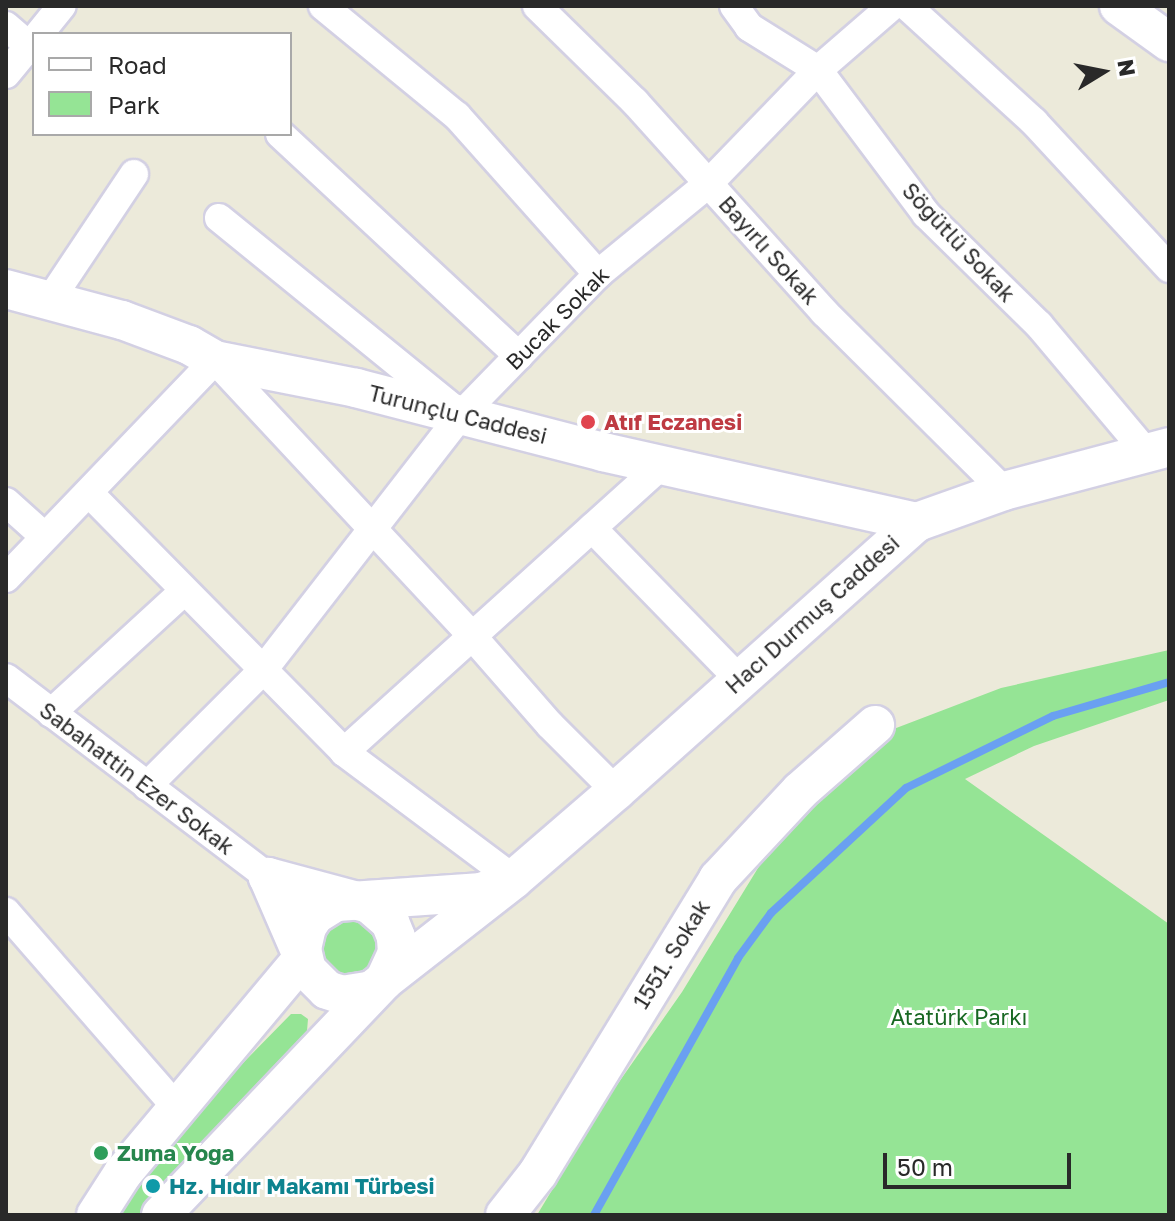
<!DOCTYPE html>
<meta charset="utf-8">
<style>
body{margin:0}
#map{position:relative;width:1175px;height:1221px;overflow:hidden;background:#eceada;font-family:"Golos Text",sans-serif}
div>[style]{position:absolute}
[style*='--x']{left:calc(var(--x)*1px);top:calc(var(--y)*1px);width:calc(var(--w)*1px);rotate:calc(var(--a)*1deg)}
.green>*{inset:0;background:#95e495}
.round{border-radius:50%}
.stream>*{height:8px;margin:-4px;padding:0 4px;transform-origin:4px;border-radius:4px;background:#6aa0f1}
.roads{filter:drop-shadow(2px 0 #d3d0e3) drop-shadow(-2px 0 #d3d0e3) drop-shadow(0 2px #d3d0e3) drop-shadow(0 -2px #d3d0e3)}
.street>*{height:28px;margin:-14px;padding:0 14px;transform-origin:14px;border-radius:14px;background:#fff}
.secondary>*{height:38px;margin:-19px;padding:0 19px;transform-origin:19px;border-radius:19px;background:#fff}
.dots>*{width:22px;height:22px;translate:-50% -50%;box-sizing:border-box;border:4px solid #fff;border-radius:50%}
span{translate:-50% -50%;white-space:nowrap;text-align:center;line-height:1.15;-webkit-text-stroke:6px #fff;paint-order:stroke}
.street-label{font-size:22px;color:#292929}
.health-label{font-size:22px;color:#be3a42;font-weight:700}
.left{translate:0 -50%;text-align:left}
.park-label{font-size:22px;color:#186822}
.leisure-label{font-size:22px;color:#27864d;font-weight:700}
.culture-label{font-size:22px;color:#0d838f;font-weight:700}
.frame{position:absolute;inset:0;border:8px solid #292929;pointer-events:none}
.legend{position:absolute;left:32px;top:32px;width:260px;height:104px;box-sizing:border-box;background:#fff;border:2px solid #a9a9a9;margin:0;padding:10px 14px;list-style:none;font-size:24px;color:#292929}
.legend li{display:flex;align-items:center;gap:16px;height:40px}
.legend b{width:40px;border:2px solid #a9a9a9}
.north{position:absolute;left:1063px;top:32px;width:80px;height:80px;-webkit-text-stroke:6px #fff;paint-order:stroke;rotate:80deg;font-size:22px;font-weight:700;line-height:32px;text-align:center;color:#292929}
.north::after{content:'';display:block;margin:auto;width:28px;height:36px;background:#292929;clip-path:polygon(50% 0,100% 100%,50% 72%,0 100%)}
.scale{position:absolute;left:883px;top:1153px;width:188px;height:36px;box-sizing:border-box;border:4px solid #292929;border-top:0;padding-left:10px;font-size:24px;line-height:28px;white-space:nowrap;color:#292929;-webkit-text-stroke:6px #fff;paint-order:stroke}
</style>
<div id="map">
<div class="green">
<div style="clip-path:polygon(1169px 650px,1169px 700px,1034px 746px,965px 779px,1169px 924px,1169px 1215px,537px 1215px,605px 1102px,682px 992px,777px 837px,891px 730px,1001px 688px)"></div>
<div class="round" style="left:318px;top:920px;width:60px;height:60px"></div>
<div style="clip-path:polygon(291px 1014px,301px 1014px,308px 1019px,307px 1031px,223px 1119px,146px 1215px,114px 1215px,200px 1107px)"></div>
</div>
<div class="stream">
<div style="--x:594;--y:1215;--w:295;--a:-60.7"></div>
<div style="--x:738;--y:958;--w:56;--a:-53.7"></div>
<div style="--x:771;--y:913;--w:184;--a:-42.8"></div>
<div style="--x:906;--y:788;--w:164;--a:-26.1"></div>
<div style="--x:1053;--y:716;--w:121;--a:-16.3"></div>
</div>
<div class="roads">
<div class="street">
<div style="--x:323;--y:6;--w:173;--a:39.4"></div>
<div style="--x:457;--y:116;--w:212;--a:48.3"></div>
<div style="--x:537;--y:6;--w:137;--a:44.4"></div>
<div style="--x:635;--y:102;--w:283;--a:48"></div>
<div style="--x:824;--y:312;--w:254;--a:44.8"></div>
<div style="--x:734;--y:6;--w:26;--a:54"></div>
<div style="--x:749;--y:27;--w:81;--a:31.9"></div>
<div style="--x:818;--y:70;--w:180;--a:53.1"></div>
<div style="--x:926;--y:214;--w:158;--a:44.5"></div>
<div style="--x:1039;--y:325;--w:166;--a:49.9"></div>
<div style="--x:907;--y:6;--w:172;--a:42.4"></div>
<div style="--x:1034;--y:122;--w:199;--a:47.2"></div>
<div style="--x:6;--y:26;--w:30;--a:41"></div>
<div style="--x:39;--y:34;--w:36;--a:-51"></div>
<div style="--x:6;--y:74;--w:44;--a:-50.5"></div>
<div style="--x:280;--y:134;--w:326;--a:42.9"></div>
<div style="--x:219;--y:218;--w:303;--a:39.1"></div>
<div style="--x:48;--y:303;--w:155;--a:-56.3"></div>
<div style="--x:90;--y:494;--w:362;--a:45.4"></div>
<div style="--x:344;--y:752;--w:212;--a:36.8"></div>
<div style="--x:6;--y:502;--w:52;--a:41.9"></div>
<div style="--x:592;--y:528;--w:211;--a:45.8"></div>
<div style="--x:6;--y:578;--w:302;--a:-46.2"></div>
<div style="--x:215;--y:360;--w:377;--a:47"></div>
<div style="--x:472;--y:636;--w:118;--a:48.8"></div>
<div style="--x:550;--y:725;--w:93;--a:45"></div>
<div style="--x:6;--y:678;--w:329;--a:37.2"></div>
<div style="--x:51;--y:713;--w:180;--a:-42.5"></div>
<div style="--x:344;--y:752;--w:431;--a:-42.1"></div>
<div style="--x:147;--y:786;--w:164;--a:-45"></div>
<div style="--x:263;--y:670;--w:323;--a:-52.2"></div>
<div style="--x:461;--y:415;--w:197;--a:-45.8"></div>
<div style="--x:598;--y:274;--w:142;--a:-39.3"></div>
<div style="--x:708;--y:184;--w:158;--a:-46"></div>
<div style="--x:818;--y:70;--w:98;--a:-40.9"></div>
<div style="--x:6;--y:912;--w:262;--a:48.9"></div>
</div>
<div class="secondary">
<div style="--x:1119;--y:6;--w:62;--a:35.8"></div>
<div style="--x:6;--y:289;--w:120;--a:15"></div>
<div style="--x:122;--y:320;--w:72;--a:20.5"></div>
<div style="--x:189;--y:345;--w:30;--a:30"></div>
<div style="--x:215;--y:360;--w:144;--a:11.2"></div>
<div style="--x:356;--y:388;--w:255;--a:14.5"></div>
<div style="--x:603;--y:452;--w:322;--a:12.6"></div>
<div style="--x:510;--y:881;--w:30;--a:159"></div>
<div style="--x:482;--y:892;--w:146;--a:176.1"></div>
<div style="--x:336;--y:902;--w:25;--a:148"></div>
<div style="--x:315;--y:915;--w:14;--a:124"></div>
<div style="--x:307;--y:927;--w:23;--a:103"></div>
<div style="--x:302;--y:949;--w:22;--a:77"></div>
<div style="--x:307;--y:970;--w:28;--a:45"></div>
<div style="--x:327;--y:990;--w:16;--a:18"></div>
<div style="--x:342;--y:995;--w:30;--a:-9"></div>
<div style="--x:372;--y:990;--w:180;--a:-38"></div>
<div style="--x:514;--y:879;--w:135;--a:-40.8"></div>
<div style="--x:616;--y:791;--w:404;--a:-41.8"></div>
<div style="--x:917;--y:522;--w:92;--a:-19.6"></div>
<div style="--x:1004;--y:491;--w:171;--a:-14.9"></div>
<div style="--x:96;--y:1215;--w:50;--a:-57.3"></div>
<div style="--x:123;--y:1173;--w:280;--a:-50.1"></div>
<div style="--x:161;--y:1215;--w:323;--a:-46.4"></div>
<div style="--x:384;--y:981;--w:31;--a:-65"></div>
<div style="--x:397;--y:953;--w:16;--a:-94"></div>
<div style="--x:396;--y:937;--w:16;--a:-112"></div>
<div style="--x:390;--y:922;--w:28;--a:-139"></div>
<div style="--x:369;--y:904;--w:105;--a:-165"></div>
<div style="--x:268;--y:877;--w:88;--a:66.6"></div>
<div style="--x:505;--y:1215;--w:53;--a:-51.8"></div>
<div style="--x:538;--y:1173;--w:345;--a:-58.5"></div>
<div style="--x:718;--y:879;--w:120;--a:-47"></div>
<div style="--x:800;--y:791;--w:100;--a:-41.3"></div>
</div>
</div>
<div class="dots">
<div style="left:588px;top:422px;background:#e0444e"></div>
<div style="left:101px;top:1153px;background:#2e9e5b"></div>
<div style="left:153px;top:1186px;background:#0f9aa8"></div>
</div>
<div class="street-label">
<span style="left:959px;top:242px;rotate:47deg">Söğütlü Sokak</span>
<span style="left:769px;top:250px;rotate:48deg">Bayırlı Sokak</span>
<span style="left:557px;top:318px;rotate:-45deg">Bucak Sokak</span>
<span style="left:458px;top:414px;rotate:14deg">Turunçlu Caddesi</span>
<span style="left:812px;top:614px;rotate:-42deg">Hacı Durmuş Caddesi</span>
<span style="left:137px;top:778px;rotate:37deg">Sabahattin Ezer Sokak</span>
<span style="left:671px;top:954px;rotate:-58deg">1551. Sokak</span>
</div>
<div class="health-label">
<span class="left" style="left:604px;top:422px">Atıf Eczanesi</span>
</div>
<div class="park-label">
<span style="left:959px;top:1017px">Atatürk Parkı</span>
</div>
<div class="leisure-label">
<span class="left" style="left:117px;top:1153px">Zuma Yoga</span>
</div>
<div class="culture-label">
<span class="left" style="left:169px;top:1186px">Hz. Hıdır Makamı Türbesi</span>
</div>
<div class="frame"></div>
<ul class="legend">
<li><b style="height:10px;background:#fff"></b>Road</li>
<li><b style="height:22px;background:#95e495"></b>Park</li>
</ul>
<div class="north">N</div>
<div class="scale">50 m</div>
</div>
